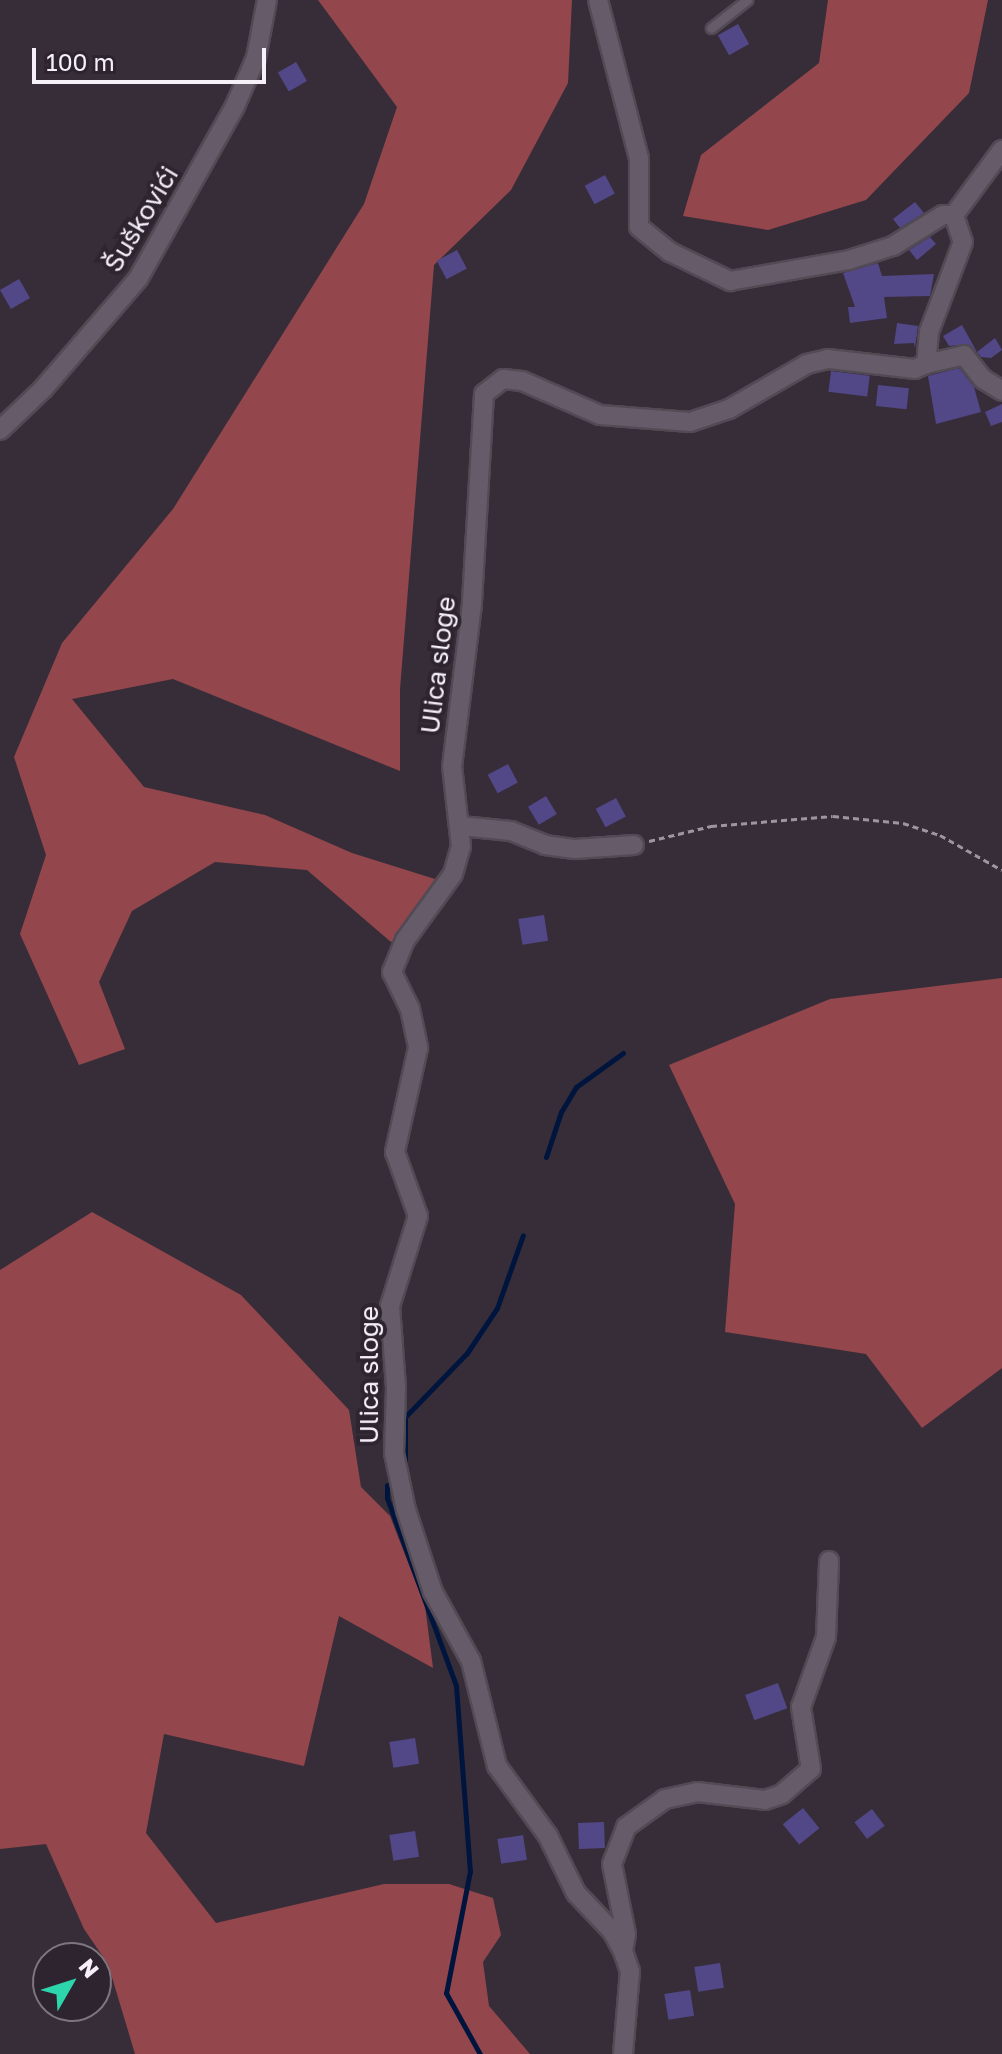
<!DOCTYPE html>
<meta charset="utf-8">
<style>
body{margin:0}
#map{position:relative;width:1002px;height:2054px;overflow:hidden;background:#372d39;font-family:"Golos Text",sans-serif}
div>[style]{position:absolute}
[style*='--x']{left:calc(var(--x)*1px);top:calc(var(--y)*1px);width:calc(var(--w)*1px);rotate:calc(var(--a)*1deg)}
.forest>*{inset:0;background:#93474c}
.stream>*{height:5px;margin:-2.5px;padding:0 2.5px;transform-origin:2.5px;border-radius:2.5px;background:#00153d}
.building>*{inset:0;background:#524787;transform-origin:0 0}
.path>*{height:3px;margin-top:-1.5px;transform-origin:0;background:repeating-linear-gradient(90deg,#9d959f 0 6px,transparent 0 10px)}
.roads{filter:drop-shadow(2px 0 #524a54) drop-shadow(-2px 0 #524a54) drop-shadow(0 2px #524a54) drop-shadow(0 -2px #524a54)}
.service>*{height:9px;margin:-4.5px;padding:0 4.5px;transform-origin:4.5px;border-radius:4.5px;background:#665c69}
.minor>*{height:18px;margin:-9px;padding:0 9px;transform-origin:9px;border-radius:9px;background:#665c69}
span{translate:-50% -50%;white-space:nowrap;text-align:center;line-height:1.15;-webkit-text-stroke:8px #2d242f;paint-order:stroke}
.street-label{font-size:26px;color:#f6f0f8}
.north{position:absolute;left:32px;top:1942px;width:80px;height:80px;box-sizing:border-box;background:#2d242f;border:2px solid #7d767f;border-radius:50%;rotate:51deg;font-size:22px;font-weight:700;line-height:32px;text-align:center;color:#f6f0f8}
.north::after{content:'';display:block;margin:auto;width:28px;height:36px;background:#2cd5ab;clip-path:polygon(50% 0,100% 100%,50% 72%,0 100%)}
.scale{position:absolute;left:32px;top:48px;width:234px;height:36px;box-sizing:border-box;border:4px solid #f6f0f8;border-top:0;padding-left:10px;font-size:24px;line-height:28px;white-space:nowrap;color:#f6f0f8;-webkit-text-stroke:6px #2d242f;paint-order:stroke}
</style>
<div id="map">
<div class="forest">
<div style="clip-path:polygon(318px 0,572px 0,568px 83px,511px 190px,434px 265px,400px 689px,400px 771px,173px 679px,72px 699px,144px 787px,265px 815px,352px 853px,454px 885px,391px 942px,307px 870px,215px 862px,132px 911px,99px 982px,125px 1049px,79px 1065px,20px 934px,46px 855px,14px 757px,62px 643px,173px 509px,364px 204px,397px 107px)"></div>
<div style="clip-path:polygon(828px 0,988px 0,969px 93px,866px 200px,768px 230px,683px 216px,701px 155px,819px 63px)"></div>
<div style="clip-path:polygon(1002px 978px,1002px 1368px,922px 1428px,866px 1354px,725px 1332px,735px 1204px,669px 1065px,830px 999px)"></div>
<div style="clip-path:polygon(92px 1212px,241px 1295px,349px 1410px,361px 1487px,390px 1516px,425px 1606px,433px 1668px,339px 1616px,304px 1766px,164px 1734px,146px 1833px,216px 1923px,384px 1884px,449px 1884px,493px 1898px,501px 1935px,483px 1962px,489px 2006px,530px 2054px,135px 2054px,108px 1964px,84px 1929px,46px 1844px,0 1849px,0 1270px)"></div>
</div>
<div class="stream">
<div style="--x:546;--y:1157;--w:47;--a:-71.6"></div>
<div style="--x:561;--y:1112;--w:29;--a:-59"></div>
<div style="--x:576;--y:1087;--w:58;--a:-35.9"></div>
<div style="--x:405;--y:1466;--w:49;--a:-90"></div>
<div style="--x:405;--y:1417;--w:89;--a:-45.9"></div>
<div style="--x:467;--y:1353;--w:54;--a:-56.3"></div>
<div style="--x:497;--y:1308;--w:77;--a:-70.4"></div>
<div style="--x:387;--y:1485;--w:13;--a:90"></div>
<div style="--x:387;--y:1498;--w:200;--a:69.8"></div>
<div style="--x:456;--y:1686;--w:186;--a:85.7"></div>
<div style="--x:470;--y:1871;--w:124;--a:101.1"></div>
<div style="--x:446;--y:1993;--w:70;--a:60.9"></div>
</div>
<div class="building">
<div style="left:738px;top:24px;width:23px;height:23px;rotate:61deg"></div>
<div style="left:296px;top:62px;width:22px;height:21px;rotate:60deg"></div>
<div style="left:605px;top:175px;width:21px;height:23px;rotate:62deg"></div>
<div style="clip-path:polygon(915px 202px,924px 213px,900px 228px,893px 219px)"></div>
<div style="clip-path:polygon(930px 237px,936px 244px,917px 260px,909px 250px)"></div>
<div style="left:457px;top:250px;width:21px;height:23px;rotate:62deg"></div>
<div style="clip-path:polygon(878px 263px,882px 276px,934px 274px,930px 296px,884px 297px,887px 318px,850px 323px,848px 307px,855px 307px,843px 273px)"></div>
<div style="left:19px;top:279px;width:22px;height:22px;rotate:60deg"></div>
<div style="clip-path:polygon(897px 323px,918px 326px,915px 348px,914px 343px,894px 344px)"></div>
<div style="clip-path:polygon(962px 325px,977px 352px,967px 344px,949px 346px,943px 336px)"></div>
<div style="clip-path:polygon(995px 338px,1002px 350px,991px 358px,981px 357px,977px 352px)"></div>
<div style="clip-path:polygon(959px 368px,974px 387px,981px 412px,936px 424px,928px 376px)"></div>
<div style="left:831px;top:371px;width:39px;height:21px;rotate:7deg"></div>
<div style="left:878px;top:385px;width:31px;height:21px;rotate:6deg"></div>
<div style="clip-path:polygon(1002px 404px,1002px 422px,991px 426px,985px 412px)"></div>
<div style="left:508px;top:764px;width:21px;height:23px;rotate:62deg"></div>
<div style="left:546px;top:796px;width:21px;height:21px;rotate:59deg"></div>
<div style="left:616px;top:798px;width:21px;height:23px;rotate:62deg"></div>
<div style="left:544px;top:915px;width:26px;height:26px;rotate:81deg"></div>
<div style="left:778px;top:1683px;width:27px;height:35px;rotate:70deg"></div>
<div style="left:415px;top:1738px;width:26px;height:26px;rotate:81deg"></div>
<div style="left:803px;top:1808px;width:26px;height:26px;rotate:51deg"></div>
<div style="left:872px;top:1809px;width:21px;height:22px;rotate:53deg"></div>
<div style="left:604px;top:1822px;width:26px;height:26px;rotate:88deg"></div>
<div style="left:415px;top:1831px;width:26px;height:26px;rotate:81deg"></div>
<div style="left:523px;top:1835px;width:25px;height:26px;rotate:81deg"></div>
<div style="left:720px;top:1963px;width:25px;height:26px;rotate:81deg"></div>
<div style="left:690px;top:1990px;width:26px;height:26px;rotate:81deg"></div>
</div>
<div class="path">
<div style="--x:649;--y:841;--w:64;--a:-13.6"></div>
<div style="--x:711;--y:826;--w:122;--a:-4.7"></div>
<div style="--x:833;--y:816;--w:70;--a:5.7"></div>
<div style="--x:903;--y:823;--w:39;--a:18"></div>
<div style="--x:940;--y:835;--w:71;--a:29.4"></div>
</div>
<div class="roads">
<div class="service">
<div style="--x:711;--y:28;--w:46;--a:-37.9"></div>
</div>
<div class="minor">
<div style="--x:598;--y:0;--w:164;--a:75.5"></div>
<div style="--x:639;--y:159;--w:68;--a:90"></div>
<div style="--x:639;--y:227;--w:40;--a:39"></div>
<div style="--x:670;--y:252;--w:67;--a:25.8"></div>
<div style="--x:730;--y:281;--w:121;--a:-10"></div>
<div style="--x:849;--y:260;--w:46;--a:-17.7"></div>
<div style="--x:893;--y:246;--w:59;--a:-31.8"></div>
<div style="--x:943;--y:215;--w:11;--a:0"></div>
<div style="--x:954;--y:215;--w:28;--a:72"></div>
<div style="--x:963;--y:242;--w:96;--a:110.7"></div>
<div style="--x:929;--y:332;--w:32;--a:95"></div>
<div style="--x:926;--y:364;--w:12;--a:156"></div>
<div style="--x:915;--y:369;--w:88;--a:-173.4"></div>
<div style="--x:828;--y:359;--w:22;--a:167"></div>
<div style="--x:807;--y:364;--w:90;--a:150"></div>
<div style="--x:729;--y:409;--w:41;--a:161.6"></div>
<div style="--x:690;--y:422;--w:90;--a:-175.6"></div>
<div style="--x:600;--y:415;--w:85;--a:-156.4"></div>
<div style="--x:522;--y:381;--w:19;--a:-174"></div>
<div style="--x:503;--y:379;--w:24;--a:142"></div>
<div style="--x:484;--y:394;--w:210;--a:93.3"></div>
<div style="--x:472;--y:604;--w:163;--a:97"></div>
<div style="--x:452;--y:766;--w:81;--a:83.6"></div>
<div style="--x:461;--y:846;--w:29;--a:106"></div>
<div style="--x:453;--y:874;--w:82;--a:126"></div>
<div style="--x:405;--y:940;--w:35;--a:112"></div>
<div style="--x:392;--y:972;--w:41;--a:64.1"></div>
<div style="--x:410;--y:1009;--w:40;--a:78"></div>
<div style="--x:418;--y:1048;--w:107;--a:102.5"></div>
<div style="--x:395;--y:1152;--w:68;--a:70.2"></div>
<div style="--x:418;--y:1216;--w:94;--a:107.3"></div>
<div style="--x:390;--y:1306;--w:81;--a:85.8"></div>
<div style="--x:396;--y:1387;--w:66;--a:91.7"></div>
<div style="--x:394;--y:1453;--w:58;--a:78.1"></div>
<div style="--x:406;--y:1510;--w:86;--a:71.8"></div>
<div style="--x:433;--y:1592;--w:79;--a:61.2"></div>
<div style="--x:471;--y:1661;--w:108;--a:76.1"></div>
<div style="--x:497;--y:1766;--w:87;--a:53.9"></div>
<div style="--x:548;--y:1836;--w:64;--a:63.8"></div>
<div style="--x:576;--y:1893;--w:52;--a:46.5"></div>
<div style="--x:612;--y:1931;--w:23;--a:61"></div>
<div style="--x:623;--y:1951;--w:21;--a:71"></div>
<div style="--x:630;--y:1971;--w:83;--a:94.8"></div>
<div style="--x:954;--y:215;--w:81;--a:-53.6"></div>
<div style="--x:926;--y:364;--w:39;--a:-13"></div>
<div style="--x:964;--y:355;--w:31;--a:52"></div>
<div style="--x:983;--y:379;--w:22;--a:32"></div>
<div style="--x:0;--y:430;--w:59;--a:-43.6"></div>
<div style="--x:43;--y:389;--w:145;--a:-49.2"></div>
<div style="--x:138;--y:279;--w:198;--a:-60.7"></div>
<div style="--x:235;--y:106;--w:52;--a:-66.4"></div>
<div style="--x:256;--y:58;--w:59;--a:-79.3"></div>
<div style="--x:461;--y:826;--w:50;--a:5.7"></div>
<div style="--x:511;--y:831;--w:37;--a:22"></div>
<div style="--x:545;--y:845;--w:30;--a:8"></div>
<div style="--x:575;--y:849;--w:59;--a:-3.9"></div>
<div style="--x:623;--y:1951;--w:17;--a:-80"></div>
<div style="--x:626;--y:1934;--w:71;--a:-101.3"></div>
<div style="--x:612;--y:1864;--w:40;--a:-69"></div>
<div style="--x:626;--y:1827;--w:48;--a:-35.7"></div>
<div style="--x:665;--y:1799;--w:33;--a:-12"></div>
<div style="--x:697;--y:1792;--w:68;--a:6.7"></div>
<div style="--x:765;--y:1800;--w:18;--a:-19"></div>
<div style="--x:782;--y:1794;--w:38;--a:-41"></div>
<div style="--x:811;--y:1769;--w:63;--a:-99.2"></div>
<div style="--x:801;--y:1707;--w:74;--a:-70.3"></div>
<div style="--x:826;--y:1637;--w:76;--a:-87.7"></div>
</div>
</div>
<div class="street-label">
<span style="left:141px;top:219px;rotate:-59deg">Šuškovići</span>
<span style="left:438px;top:665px;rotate:-83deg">Ulica sloge</span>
<span style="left:369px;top:1375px;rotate:-90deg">Ulica sloge</span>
</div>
<div class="north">N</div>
<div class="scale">100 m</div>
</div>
